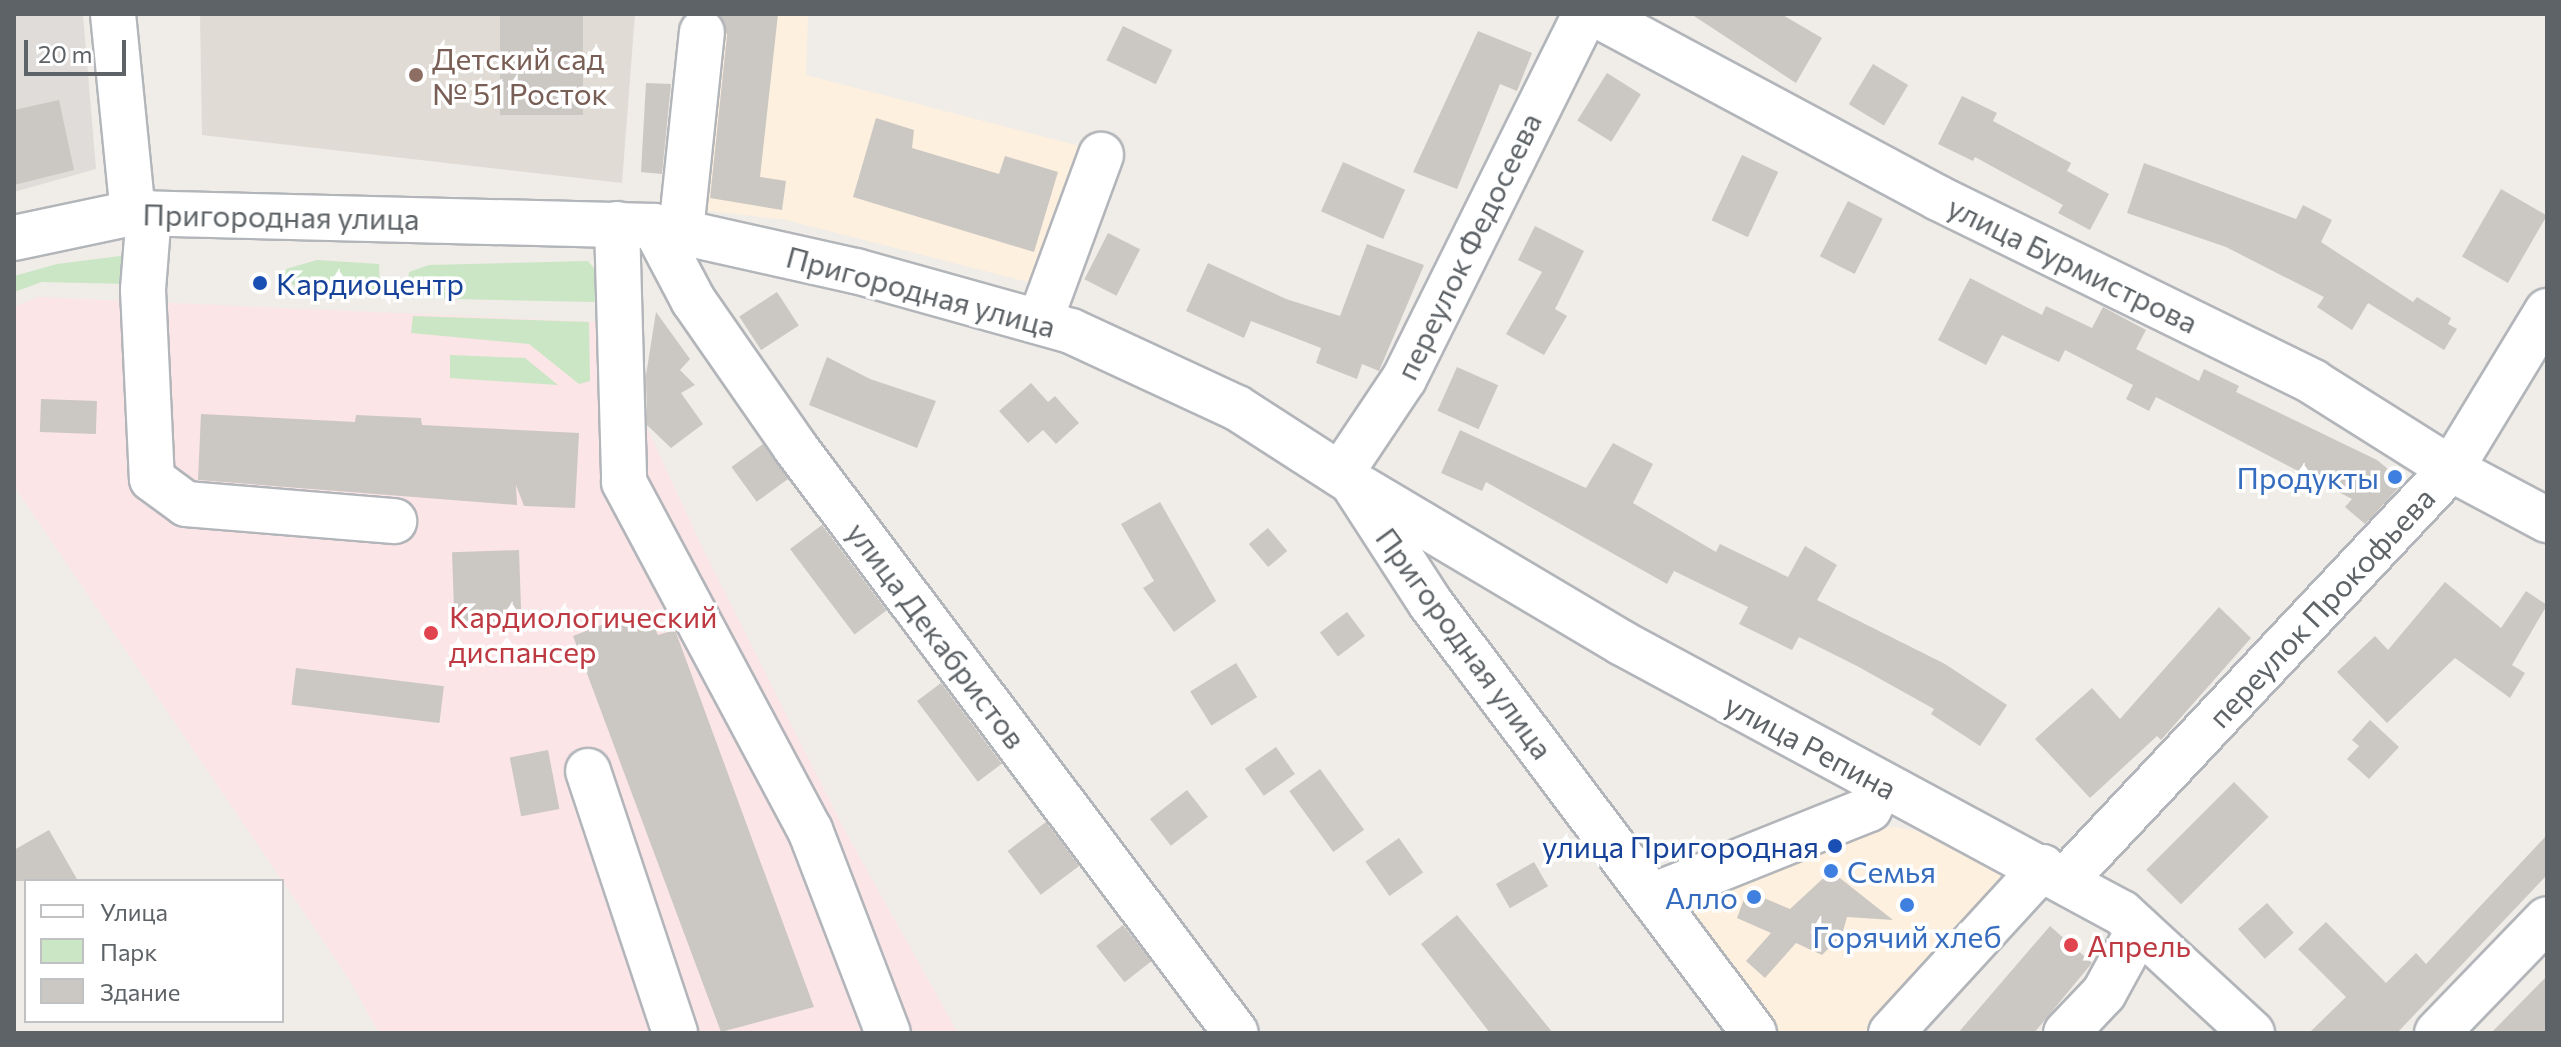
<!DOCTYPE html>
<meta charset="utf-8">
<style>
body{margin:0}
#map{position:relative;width:2561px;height:1047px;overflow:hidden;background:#f0ece7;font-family:Commissioner,sans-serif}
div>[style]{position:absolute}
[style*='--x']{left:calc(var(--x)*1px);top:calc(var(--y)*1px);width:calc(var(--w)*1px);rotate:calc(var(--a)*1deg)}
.commercial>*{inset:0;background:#fdf0df}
.industrial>*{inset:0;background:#dfdcd9}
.education>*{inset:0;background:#e0dcd5}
.medical>*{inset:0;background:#fbe5e7}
.green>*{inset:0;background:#cbe6c5}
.building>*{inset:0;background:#cbc7c3;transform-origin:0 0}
.roads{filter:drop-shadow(2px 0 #b2b5b9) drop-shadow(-2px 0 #b2b5b9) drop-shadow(0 2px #b2b5b9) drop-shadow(0 -2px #b2b5b9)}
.minor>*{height:44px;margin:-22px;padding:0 22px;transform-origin:22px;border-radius:22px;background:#fff}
.dots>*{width:22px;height:22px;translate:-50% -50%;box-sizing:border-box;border:4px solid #fff;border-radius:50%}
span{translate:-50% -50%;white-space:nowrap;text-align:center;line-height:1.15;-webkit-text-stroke:7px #fff;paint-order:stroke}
.education-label{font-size:30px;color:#785e54}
.left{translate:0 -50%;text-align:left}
.street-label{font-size:30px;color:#5e6367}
.transit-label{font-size:30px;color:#164399}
.right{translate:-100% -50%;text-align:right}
.shop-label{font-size:30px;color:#366cbe}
.health-label{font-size:30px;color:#be3a42}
.frame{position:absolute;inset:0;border:16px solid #5e6367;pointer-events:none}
.legend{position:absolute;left:24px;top:879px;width:260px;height:144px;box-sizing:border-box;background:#fff;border:2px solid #bfc1c2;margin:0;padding:10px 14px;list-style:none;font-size:24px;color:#5e6367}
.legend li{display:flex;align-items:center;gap:16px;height:40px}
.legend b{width:40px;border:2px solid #bfc1c2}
.scale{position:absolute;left:24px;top:40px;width:102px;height:36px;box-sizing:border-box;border:4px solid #5e6367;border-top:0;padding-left:10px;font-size:24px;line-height:28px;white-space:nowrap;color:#5e6367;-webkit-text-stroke:6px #fff;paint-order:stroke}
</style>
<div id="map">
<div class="commercial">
<div style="clip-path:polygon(693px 14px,808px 14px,806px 75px,1080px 146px,1036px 284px,786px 220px,677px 207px)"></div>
<div style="clip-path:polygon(1895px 827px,1917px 831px,2036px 893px,1908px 1033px,1775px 1033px,1689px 907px,1854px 831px)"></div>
</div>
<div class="industrial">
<div style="clip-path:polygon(14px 14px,83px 14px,96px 169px,14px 192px)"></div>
</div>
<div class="education">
<div style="clip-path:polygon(200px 14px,635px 14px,622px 183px,202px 135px)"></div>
</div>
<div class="medical">
<div style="clip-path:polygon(38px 297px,598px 322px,704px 551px,844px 829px,958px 1033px,379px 1033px,349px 979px,14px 486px,14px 307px)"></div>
</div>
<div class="green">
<div style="clip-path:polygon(128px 255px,128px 284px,42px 282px,14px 292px,14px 276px,57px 264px)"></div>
<div style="clip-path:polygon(317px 260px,379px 264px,380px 293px,298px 288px,285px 279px,286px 269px)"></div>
<div style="clip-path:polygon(588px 261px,602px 278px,602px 295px,594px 302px,410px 298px,407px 287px,409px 272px,429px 265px)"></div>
<div style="clip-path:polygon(413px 316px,589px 322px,590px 381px,579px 384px,529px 344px,411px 333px)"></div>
<div style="clip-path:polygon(450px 355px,525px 358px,558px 385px,450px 378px)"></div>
</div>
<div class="building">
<div style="left:500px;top:14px;width:83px;height:101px"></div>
<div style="clip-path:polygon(720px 14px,778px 14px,760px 177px,786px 181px,782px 210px,710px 198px,727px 35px)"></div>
<div style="clip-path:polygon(1691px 14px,1781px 14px,1822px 38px,1796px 83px)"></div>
<div style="left:1123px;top:26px;width:55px;height:38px;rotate:26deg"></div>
<div style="clip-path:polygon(1478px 31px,1532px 53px,1517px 91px,1500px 84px,1457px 189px,1413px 172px)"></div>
<div style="left:1873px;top:64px;width:41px;height:47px;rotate:31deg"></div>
<div style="left:1607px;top:73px;width:40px;height:56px;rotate:32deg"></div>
<div style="clip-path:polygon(646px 83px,671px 84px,662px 174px,641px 172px)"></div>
<div style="clip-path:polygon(1962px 96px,1997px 113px,1993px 121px,2071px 163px,2067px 171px,2109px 194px,2090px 230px,2058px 213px,2063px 205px,1975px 157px,1973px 161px,1938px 144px)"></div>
<div style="clip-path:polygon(59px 100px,74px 170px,14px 185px,14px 110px)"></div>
<div style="clip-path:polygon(876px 118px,914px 130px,912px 148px,999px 174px,1005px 156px,1058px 172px,1034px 252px,853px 197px)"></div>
<div style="left:1742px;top:155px;width:40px;height:72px;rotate:25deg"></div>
<div style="left:1343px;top:162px;width:68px;height:54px;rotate:24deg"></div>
<div style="clip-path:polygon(2144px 163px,2296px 219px,2303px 205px,2332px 220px,2321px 242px,2413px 302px,2417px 297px,2451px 318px,2448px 324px,2457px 329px,2444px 350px,2368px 303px,2352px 330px,2317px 307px,2324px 297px,2226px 247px,2127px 213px)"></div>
<div style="left:2501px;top:189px;width:53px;height:78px;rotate:30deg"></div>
<div style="left:1848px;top:201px;width:39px;height:62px;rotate:27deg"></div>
<div style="clip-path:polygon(1535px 226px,1584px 251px,1555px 309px,1567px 316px,1544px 355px,1506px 334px,1542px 272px,1518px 260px)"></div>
<div style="left:1108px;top:233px;width:36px;height:52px;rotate:27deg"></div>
<div style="clip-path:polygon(1367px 244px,1424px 265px,1379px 371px,1362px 364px,1357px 379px,1316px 363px,1321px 348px,1251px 321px,1244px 338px,1186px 311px,1208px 263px,1286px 299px,1340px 316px)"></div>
<div style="clip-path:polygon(1970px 278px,2042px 315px,2046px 306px,2092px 328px,2103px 307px,2146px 330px,2136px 349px,2199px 381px,2204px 369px,2239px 386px,2236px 392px,2377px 460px,2404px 482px,2365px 524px,2345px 507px,2352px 499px,2156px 397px,2149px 411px,2126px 399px,2133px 385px,2065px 350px,2059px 362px,2002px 335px,1986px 365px,1938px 340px)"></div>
<div style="left:777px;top:292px;width:40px;height:45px;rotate:57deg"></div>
<div style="clip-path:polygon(656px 312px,690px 359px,680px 370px,695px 385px,681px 393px,703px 424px,671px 448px,647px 425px,646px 375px)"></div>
<div style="clip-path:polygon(827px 357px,870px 379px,936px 401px,917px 448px,809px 405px)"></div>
<div style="left:1457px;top:367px;width:45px;height:48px;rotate:24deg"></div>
<div style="clip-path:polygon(1031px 383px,1048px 402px,1055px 396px,1079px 423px,1056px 444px,1043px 430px,1028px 443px,999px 411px)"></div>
<div style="left:41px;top:399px;width:56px;height:33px;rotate:2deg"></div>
<div style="clip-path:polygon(201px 414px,355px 422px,356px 415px,421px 418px,422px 425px,579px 433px,575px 508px,524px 506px,516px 485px,517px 505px,198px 480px)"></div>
<div style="clip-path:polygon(1460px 430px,1586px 488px,1613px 443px,1653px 464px,1633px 503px,1716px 552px,1720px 544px,1788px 577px,1805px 546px,1837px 565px,1817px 600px,1945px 664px,2007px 705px,1980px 746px,1931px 714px,1934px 709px,1857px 666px,1799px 637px,1792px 650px,1739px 624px,1748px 607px,1674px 571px,1667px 584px,1486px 482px,1482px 491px,1441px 473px)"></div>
<div style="left:763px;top:444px;width:43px;height:39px;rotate:54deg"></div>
<div style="clip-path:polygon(1160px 502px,1216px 601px,1174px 632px,1143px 588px,1154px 581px,1121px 524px)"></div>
<div style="left:822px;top:525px;width:107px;height:40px;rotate:53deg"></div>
<div style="left:1268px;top:528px;width:30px;height:25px;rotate:50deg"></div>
<div style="left:519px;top:550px;width:76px;height:67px;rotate:88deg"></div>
<div style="clip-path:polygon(2445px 582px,2501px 628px,2526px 591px,2547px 605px,2512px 665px,2525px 673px,2510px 698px,2455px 658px,2387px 723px,2337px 672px,2375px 636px,2388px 650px)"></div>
<div style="clip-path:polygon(2219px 607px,2251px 638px,2161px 740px,2157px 736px,2090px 798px,2035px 739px,2092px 688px,2120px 719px)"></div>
<div style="left:1347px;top:612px;width:30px;height:34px;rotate:53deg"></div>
<div style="clip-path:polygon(619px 618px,626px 627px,650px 619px,658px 635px,675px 630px,814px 1007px,721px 1032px,573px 636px)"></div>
<div style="left:1236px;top:663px;width:40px;height:54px;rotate:58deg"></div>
<div style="left:296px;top:668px;width:149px;height:37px;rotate:7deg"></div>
<div style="left:941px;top:683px;width:101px;height:30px;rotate:53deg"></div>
<div style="clip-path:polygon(2370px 720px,2399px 747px,2369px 779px,2347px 759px,2359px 746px,2352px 740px)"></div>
<div style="left:1276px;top:747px;width:33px;height:38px;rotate:55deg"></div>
<div style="left:548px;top:750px;width:60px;height:39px;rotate:79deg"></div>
<div style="left:1320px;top:769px;width:75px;height:38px;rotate:54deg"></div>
<div style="left:2234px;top:782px;width:49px;height:124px;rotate:45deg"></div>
<div style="left:1187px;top:790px;width:34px;height:47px;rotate:52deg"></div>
<div style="left:1046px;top:822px;width:55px;height:48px;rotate:53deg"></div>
<div style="clip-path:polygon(49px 830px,78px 881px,14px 881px,14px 850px)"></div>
<div style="clip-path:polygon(2547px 835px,2547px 875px,2397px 1033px,2309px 1033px,2346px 997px,2298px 949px,2326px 922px,2386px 983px,2416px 953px,2426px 964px)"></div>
<div style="left:1399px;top:838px;width:42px;height:41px;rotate:55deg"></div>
<div style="left:1534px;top:862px;width:28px;height:44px;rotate:60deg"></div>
<div style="clip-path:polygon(1831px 871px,1893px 920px,1847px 917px,1842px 935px,1822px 955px,1796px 943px,1765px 978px,1746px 961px,1771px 933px,1737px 918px,1747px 891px,1790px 909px)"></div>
<div style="left:2267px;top:903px;width:40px;height:39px;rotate:48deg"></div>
<div style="clip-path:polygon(1457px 915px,1553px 1033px,1490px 1033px,1421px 944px)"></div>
<div style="left:1123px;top:925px;width:46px;height:34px;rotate:52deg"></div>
<div style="clip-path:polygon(2050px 926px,2092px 963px,2034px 1033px,1958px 1033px)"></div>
<div style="clip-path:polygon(2547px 976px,2547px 1033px,2491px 1033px)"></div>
</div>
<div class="roads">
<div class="minor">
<div style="--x:113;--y:14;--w:200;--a:84.3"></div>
<div style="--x:1595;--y:14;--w:389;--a:28.2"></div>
<div style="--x:1938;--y:198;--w:418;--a:26.1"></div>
<div style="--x:2313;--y:382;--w:163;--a:32.2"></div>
<div style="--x:2451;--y:469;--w:109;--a:28"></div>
<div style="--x:149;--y:213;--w:77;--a:94.5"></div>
<div style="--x:143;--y:290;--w:189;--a:87.3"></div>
<div style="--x:152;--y:479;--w:42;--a:36.3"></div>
<div style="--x:186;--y:504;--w:209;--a:4.7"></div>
<div style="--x:617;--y:224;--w:258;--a:88.4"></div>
<div style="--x:624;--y:482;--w:395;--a:61.9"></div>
<div style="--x:810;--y:830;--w:217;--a:69"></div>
<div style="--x:654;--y:226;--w:84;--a:62.2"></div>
<div style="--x:693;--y:300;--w:179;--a:55.2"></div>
<div style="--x:795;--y:447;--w:733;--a:53.04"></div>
<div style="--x:681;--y:231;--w:200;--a:-84"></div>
<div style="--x:14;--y:238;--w:122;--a:-11.9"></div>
<div style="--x:133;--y:213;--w:521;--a:1.43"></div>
<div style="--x:654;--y:226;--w:207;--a:12.6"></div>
<div style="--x:856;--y:271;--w:223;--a:15.6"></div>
<div style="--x:1071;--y:331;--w:183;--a:24.9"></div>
<div style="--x:1237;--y:408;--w:137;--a:32.8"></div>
<div style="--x:1352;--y:482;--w:145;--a:57.1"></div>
<div style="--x:1431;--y:604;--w:537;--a:53.02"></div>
<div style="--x:1041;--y:318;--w:174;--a:-69.8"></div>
<div style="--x:1341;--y:473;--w:113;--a:-56.2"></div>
<div style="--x:1404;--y:379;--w:407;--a:-63.6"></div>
<div style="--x:1361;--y:488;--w:304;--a:30.7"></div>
<div style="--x:1622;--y:643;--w:568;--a:28.37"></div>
<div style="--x:2122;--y:913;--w:177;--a:42.7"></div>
<div style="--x:588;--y:771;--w:276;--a:71.6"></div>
<div style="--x:2065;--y:880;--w:564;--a:-46.8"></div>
<div style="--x:2451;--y:469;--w:185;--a:-58.7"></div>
<div style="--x:1652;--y:896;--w:234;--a:-21.8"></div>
<div style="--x:1869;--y:809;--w:26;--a:-61"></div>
<div style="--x:1891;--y:1033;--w:225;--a:-47.5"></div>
<div style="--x:2066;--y:1033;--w:55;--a:-46.5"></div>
<div style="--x:2104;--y:993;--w:73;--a:-61.3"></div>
<div style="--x:2437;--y:1033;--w:158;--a:-46"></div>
</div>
</div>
<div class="dots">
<div style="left:416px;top:75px;background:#8d6e63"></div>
<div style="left:260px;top:283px;background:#1a4fb4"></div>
<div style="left:2395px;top:477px;background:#3f7fe0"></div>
<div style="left:431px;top:633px;background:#e0444e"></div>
<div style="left:1835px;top:846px;background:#1a4fb4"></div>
<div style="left:1831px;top:871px;background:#3f7fe0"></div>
<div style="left:1754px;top:897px;background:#3f7fe0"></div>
<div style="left:1907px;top:905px;background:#3f7fe0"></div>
<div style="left:2071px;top:945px;background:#e0444e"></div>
</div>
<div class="education-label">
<span class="left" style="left:432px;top:75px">Детский сад<br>№ 51 Росток</span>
</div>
<div class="street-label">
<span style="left:281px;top:216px;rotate:1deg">Пригородная улица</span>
<span style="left:1468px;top:246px;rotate:-64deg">переулок Федосеева</span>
<span style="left:2073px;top:264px;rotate:26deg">улица Бурмистрова</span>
<span style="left:921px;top:291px;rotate:15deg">Пригородная улица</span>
<span style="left:2321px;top:607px;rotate:-47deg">переулок Прокофьева</span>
<span style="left:937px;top:635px;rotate:53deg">улица Декабристов</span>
<span style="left:1465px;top:643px;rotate:54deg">Пригородная улица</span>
<span style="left:1811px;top:746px;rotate:28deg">улица Репина</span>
</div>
<div class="transit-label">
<span class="left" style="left:276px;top:283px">Кардиоцентр</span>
<span class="right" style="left:1819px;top:846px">улица Пригородная</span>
</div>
<div class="shop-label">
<span class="right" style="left:2379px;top:477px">Продукты</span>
<span class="left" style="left:1847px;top:871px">Семья</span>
<span class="right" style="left:1738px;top:897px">Алло</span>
<span style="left:1907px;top:936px">Горячий хлеб</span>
</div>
<div class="health-label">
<span class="left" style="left:449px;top:633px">Кардиологический<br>диспансер</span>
<span class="left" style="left:2087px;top:945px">Апрель</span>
</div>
<div class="frame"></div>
<ul class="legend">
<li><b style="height:10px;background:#fff"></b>Улица</li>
<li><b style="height:22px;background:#cbe6c5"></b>Парк</li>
<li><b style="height:22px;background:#cbc7c3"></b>Здание</li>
</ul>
<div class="scale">20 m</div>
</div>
